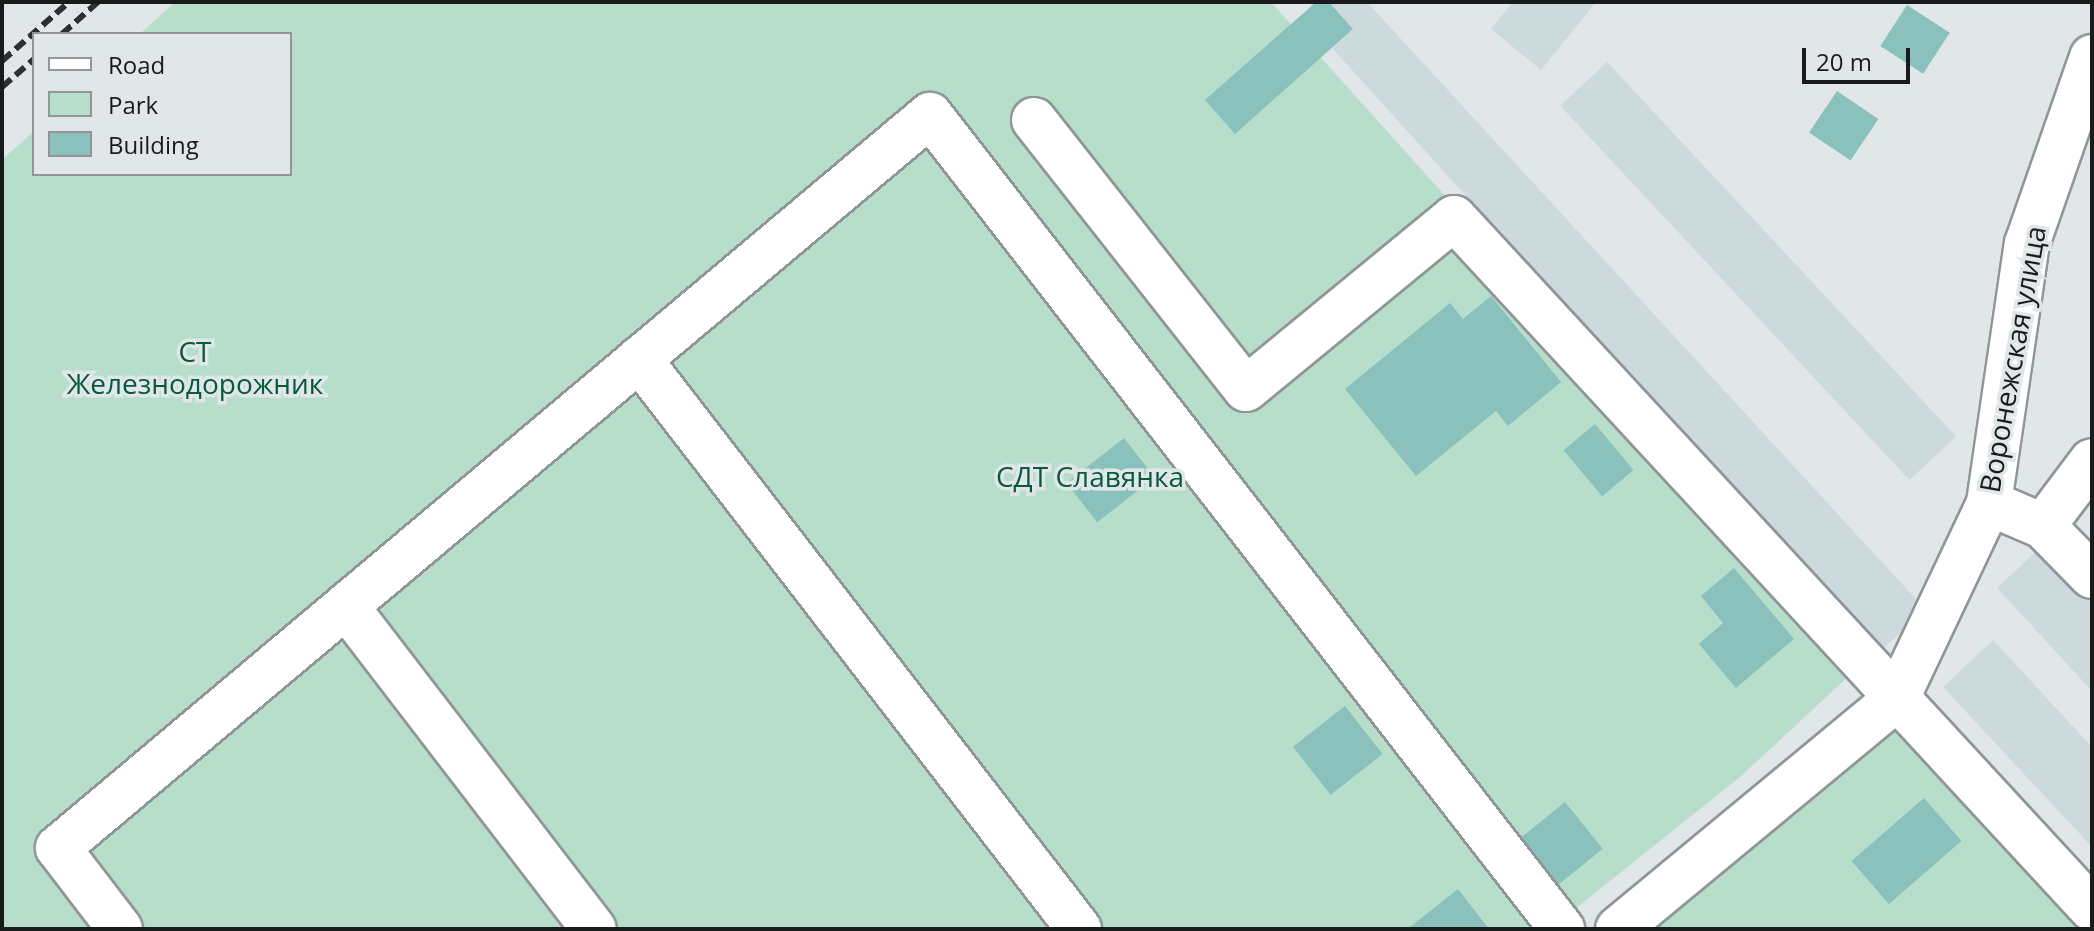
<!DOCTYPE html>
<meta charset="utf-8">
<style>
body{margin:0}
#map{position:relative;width:2094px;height:931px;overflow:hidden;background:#e1e7e9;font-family:"Open Sans",sans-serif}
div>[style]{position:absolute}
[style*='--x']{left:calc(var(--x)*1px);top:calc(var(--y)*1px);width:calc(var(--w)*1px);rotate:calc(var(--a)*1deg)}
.built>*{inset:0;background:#ccdade;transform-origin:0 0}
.green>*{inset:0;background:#b7deca}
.building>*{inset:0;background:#8ac1bc;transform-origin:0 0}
.roads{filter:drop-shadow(2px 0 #909697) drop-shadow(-2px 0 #909697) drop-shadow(0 2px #909697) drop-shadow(0 -2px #909697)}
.minor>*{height:44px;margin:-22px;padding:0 22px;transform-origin:22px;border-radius:22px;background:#fff}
.rail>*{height:6px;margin-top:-3px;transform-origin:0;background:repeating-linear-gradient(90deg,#2d3030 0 12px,transparent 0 18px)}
span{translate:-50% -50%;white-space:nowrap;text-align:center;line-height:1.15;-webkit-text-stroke:7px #e1e7e9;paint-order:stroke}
.park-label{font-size:28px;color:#085a3d}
.street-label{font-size:28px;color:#191b1b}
.frame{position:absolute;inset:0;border:4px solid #191b1b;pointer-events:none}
.legend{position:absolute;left:32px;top:32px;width:260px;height:144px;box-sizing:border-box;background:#e1e7e9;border:2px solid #919597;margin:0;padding:10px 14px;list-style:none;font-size:24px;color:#191b1b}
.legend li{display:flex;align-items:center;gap:16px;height:40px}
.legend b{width:40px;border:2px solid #919597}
.scale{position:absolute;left:1802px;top:48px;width:108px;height:36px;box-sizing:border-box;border:4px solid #191b1b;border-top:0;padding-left:10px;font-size:24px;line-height:28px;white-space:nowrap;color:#191b1b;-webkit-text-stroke:6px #e1e7e9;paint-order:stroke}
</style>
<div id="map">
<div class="built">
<div style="clip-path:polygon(1329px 2px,1367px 2px,1926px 610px,1879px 652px,1332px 48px,1353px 29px)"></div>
<div style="clip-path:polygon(1513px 2px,1596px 2px,1541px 70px,1491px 29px)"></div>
<div style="left:1607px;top:62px;width:512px;height:64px;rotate:47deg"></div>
<div style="clip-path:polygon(2046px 542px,2092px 592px,2092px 691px,1997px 588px)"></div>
<div style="clip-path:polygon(1993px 640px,2092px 747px,2092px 847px,1943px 687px)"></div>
</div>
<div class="green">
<div style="clip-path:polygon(175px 2px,1271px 2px,1864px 662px,1740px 777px,1550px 929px,2px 929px,2px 160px,34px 131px,34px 174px,290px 174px,290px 34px,140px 34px)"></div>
<div style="clip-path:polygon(1908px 717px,2092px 929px,1647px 929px)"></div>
</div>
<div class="building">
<div style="clip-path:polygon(1316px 2px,1329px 2px,1353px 29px,1235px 134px,1205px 100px)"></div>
<div style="left:1907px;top:5px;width:51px;height:49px;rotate:33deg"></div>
<div style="left:1837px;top:91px;width:50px;height:50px;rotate:34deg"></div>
<div style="clip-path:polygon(1491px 296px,1561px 382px,1508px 426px,1496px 411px,1416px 476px,1345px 389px,1450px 303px,1463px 319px)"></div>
<div style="left:1595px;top:424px;width:60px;height:41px;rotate:50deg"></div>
<div style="left:1124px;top:438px;width:50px;height:73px;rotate:52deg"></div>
<div style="clip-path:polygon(1734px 568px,1794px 639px,1736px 688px,1699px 644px,1723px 623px,1701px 596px)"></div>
<div style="left:1345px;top:706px;width:61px;height:66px;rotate:52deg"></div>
<div style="left:1924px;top:798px;width:57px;height:96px;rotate:49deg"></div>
<div style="left:1565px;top:802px;width:60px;height:58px;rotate:51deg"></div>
<div style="clip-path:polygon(1458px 889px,1489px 929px,1412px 929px,1410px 927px)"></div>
</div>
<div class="roads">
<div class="minor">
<div style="--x:1034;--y:120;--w:342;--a:51.8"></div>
<div style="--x:1246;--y:389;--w:269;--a:-39.4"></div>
<div style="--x:1454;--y:218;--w:940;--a:47.28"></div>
<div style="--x:639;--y:359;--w:720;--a:52.33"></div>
<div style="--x:1989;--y:503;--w:59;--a:23.1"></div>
<div style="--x:2043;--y:526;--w:70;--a:45.6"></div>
<div style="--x:2043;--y:526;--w:81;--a:-53"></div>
<div style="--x:346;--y:606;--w:407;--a:52.5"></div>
<div style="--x:120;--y:929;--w:102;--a:-127.4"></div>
<div style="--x:58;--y:848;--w:1139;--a:-40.05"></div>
<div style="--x:930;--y:115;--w:1031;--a:52.17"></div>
<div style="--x:1618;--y:929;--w:362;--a:-39.6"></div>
<div style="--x:1897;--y:698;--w:216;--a:-64.7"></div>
<div style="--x:1989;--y:503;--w:262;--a:-81.7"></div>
<div style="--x:2027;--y:244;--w:198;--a:-70.8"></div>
</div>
</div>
<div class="rail">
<div style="--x:62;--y:34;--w:48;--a:-41.6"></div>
<div style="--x:2;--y:61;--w:89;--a:-41.4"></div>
<div style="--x:2;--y:87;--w:43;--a:-41.2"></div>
</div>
<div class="park-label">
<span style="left:195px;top:367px">СТ<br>Железнодорожник</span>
<span style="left:1090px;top:476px">СДТ Славянка</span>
</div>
<div class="street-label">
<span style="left:2012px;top:359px;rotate:-80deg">Воронежская улица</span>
</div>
<div class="frame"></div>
<ul class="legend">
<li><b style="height:10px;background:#fff"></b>Road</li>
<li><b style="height:22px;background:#b7deca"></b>Park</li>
<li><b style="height:22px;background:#8ac1bc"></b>Building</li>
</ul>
<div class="scale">20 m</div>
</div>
